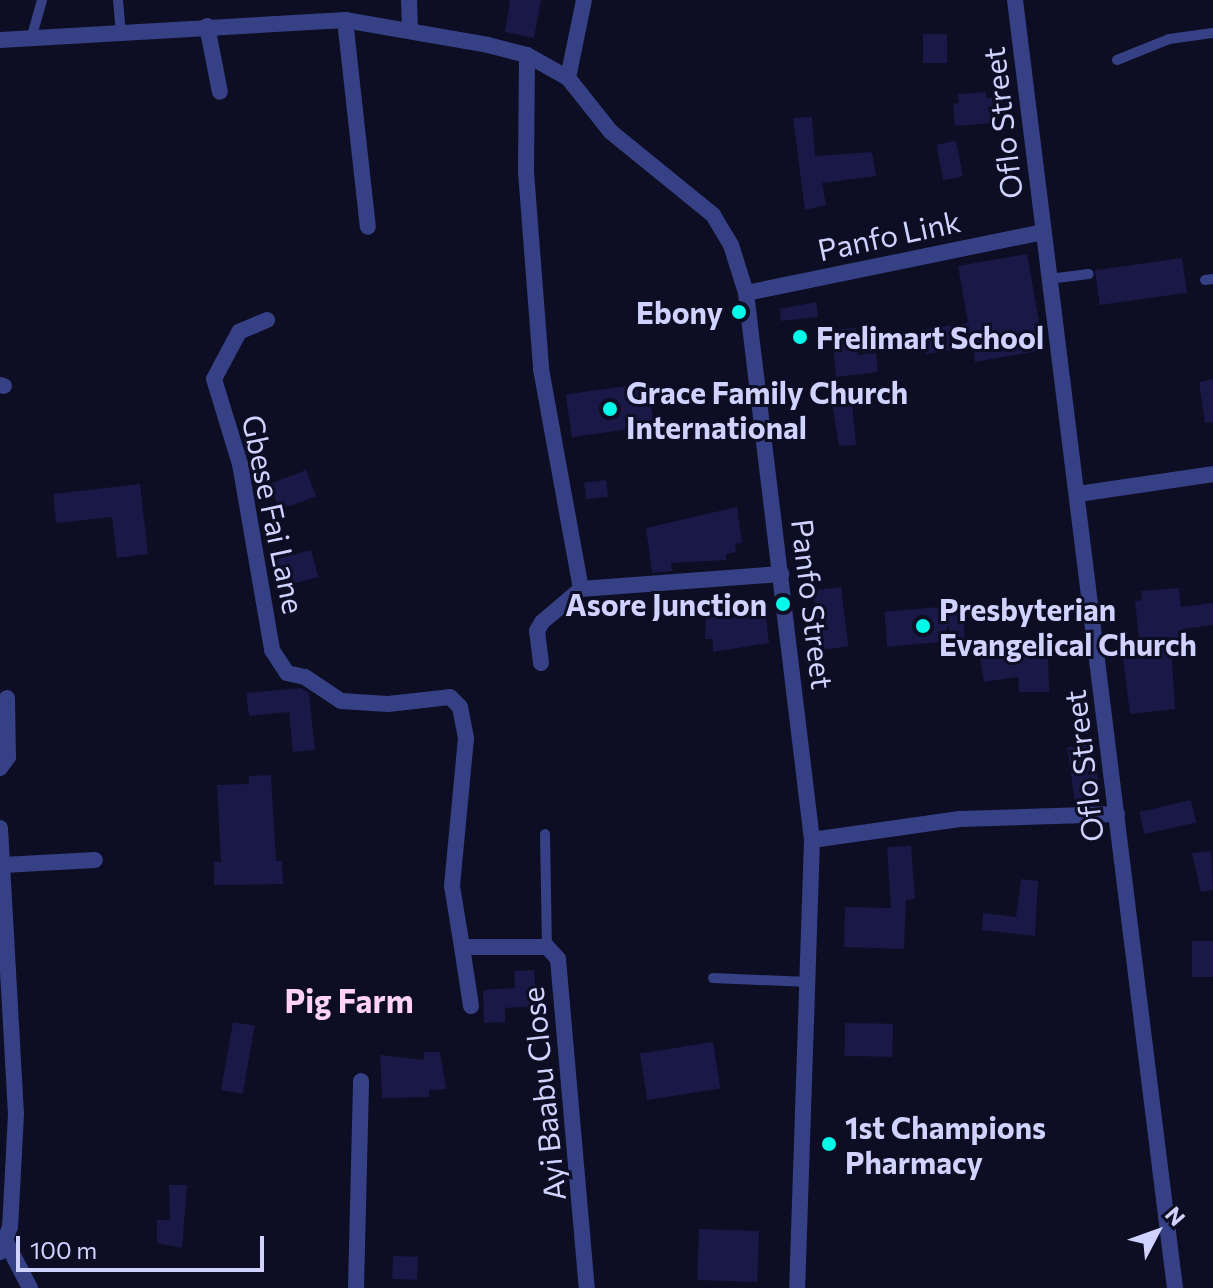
<!DOCTYPE html>
<style>
body{margin:0}
#map{position:relative;width:1213px;height:1288px;overflow:hidden;background:#0d0d24;font-family:Commissioner,sans-serif}
div>[style]{position:absolute}
[style*='--x']{left:calc(var(--x)*1px);top:calc(var(--y)*1px);width:calc(var(--w)*1px);rotate:calc(var(--a)*1deg)}
.building>*{inset:0;background:#1a1846;transform-origin:0 0}
.service>*{height:10px;margin:-5px;padding:0 5px;transform-origin:5px;border-radius:5px;background:#364085}
.minor>*{height:16px;margin:-8px;padding:0 8px;transform-origin:8px;border-radius:8px;background:#364085}
.dots>*{width:22px;height:22px;translate:-50% -50%;box-sizing:border-box;border:4px solid #0d0d24;border-radius:50%}
span{translate:-50% -50%;white-space:nowrap;text-align:center;line-height:1.15;-webkit-text-stroke:6px #0d0d24;paint-order:stroke}
.street-label{font-size:30px;color:#d0d3ff}
.poi-label{font-size:30px;color:#d0d3ff;font-weight:700}
.right{translate:-100% -50%;text-align:right}
.left{translate:0 -50%;text-align:left}
.neighbourhood-label{font-size:32px;color:#ffd2f6;font-weight:700}
.north{position:absolute;left:1117px;top:1192px;width:80px;height:80px;-webkit-text-stroke:6px #0d0d24;paint-order:stroke;rotate:49deg;font-size:22px;font-weight:700;line-height:32px;text-align:center;color:#d0d3ff}
.north::after{content:'';display:block;margin:auto;width:28px;height:36px;background:#d0d3ff;clip-path:polygon(50% 0,100% 100%,50% 72%,0 100%)}
.scale{position:absolute;left:16px;top:1236px;width:248px;height:36px;box-sizing:border-box;border:4px solid #d0d3ff;border-top:0;padding-left:10px;font-size:24px;line-height:28px;white-space:nowrap;color:#d0d3ff;-webkit-text-stroke:6px #0d0d24;paint-order:stroke}
</style>
<div id="map">
<div class="building">
<div style="clip-path:polygon(510px 0,541px 0,534px 38px,505px 32px)"></div>
<div style="left:923px;top:34px;width:24px;height:29px"></div>
<div style="clip-path:polygon(986px 92px,986px 98px,992px 98px,994px 123px,955px 126px,953px 104px,959px 103px,958px 94px)"></div>
<div style="clip-path:polygon(812px 117px,815px 156px,872px 152px,876px 176px,822px 183px,826px 205px,805px 210px,793px 118px)"></div>
<div style="left:956px;top:141px;width:36px;height:20px;rotate:79deg"></div>
<div style="clip-path:polygon(1027px 254px,1044px 350px,975px 362px,973px 347px,926px 354px,922px 330px,968px 323px,958px 266px)"></div>
<div style="left:1182px;top:258px;width:35px;height:88px;rotate:82deg"></div>
<div style="clip-path:polygon(816px 302px,818px 317px,781px 321px,780px 309px)"></div>
<div style="clip-path:polygon(856px 328px,858px 355px,876px 353px,878px 372px,836px 377px,832px 330px)"></div>
<div style="clip-path:polygon(1213px 379px,1213px 422px,1205px 423px,1199px 382px)"></div>
<div style="left:648px;top:383px;width:43px;height:83px;rotate:82deg"></div>
<div style="clip-path:polygon(852px 402px,856px 445px,839px 446px,832px 403px)"></div>
<div style="left:306px;top:470px;width:28px;height:39px;rotate:69deg"></div>
<div style="left:606px;top:480px;width:17px;height:22px;rotate:83deg"></div>
<div style="clip-path:polygon(140px 484px,148px 554px,117px 558px,112px 517px,56px 523px,53px 494px)"></div>
<div style="clip-path:polygon(737px 507px,742px 543px,735px 544px,736px 552px,726px 554px,726px 560px,671px 563px,672px 571px,652px 573px,646px 528px)"></div>
<div style="left:311px;top:550px;width:28px;height:38px;rotate:75deg"></div>
<div style="left:841px;top:587px;width:60px;height:28px;rotate:83deg"></div>
<div style="clip-path:polygon(1179px 588px,1181px 607px,1213px 603px,1213px 625px,1183px 629px,1184px 643px,1171px 645px,1175px 709px,1130px 714px,1123px 658px,1141px 656px,1135px 601px,1142px 600px,1141px 591px)"></div>
<div style="left:962px;top:605px;width:35px;height:78px;rotate:85deg"></div>
<div style="clip-path:polygon(765px 608px,769px 643px,713px 652px,713px 639px,705px 639px,706px 609px)"></div>
<div style="clip-path:polygon(1002px 645px,1003px 651px,1048px 651px,1049px 692px,1019px 692px,1018px 677px,984px 682px,978px 648px)"></div>
<div style="clip-path:polygon(301px 688px,309px 693px,315px 750px,293px 752px,289px 712px,249px 716px,246px 693px)"></div>
<div style="left:1093px;top:744px;width:52px;height:26px;rotate:82deg"></div>
<div style="clip-path:polygon(271px 775px,276px 861px,282px 861px,283px 884px,214px 885px,214px 862px,221px 862px,217px 785px,249px 784px,249px 776px)"></div>
<div style="left:1191px;top:800px;width:23px;height:53px;rotate:77deg"></div>
<div style="clip-path:polygon(911px 846px,915px 899px,906px 900px,904px 949px,844px 947px,845px 907px,891px 908px,887px 847px)"></div>
<div style="clip-path:polygon(1211px 851px,1213px 890px,1201px 892px,1192px 853px)"></div>
<div style="clip-path:polygon(1021px 879px,1038px 881px,1035px 936px,982px 930px,983px 913px,1016px 917px)"></div>
<div style="left:1213px;top:941px;width:36px;height:21px;rotate:90deg"></div>
<div style="clip-path:polygon(534px 970px,537px 1006px,505px 1008px,505px 1022px,484px 1023px,483px 990px,515px 988px,514px 971px)"></div>
<div style="left:233px;top:1022px;width:22px;height:69px;rotate:10deg"></div>
<div style="left:845px;top:1023px;width:48px;height:33px;rotate:1deg"></div>
<div style="left:713px;top:1042px;width:47px;height:74px;rotate:81deg"></div>
<div style="clip-path:polygon(424px 1052px,440px 1052px,446px 1089px,429px 1090px,429px 1097px,382px 1098px,380px 1055px,424px 1060px)"></div>
<div style="clip-path:polygon(169px 1185px,187px 1185px,182px 1248px,157px 1243px,157px 1220px,170px 1220px)"></div>
<div style="left:699px;top:1229px;width:60px;height:51px;rotate:2deg"></div>
<div style="left:393px;top:1256px;width:25px;height:23px;rotate:2deg"></div>
</div>
<div class="service">
<div style="--x:118;--y:0;--w:33;--a:85"></div>
<div style="--x:31;--y:39;--w:41;--a:-74.2"></div>
<div style="--x:1117;--y:60;--w:56;--a:-22"></div>
<div style="--x:1169;--y:39;--w:44;--a:-7.8"></div>
<div style="--x:1049;--y:279;--w:40;--a:-7.1"></div>
<div style="--x:1205;--y:280;--w:8;--a:-7"></div>
<div style="--x:545;--y:834;--w:113;--a:89"></div>
<div style="--x:713;--y:978;--w:96;--a:2.4"></div>
</div>
<div class="minor">
<div style="--x:409;--y:0;--w:29;--a:88"></div>
<div style="--x:584;--y:0;--w:80;--a:101.6"></div>
<div style="--x:568;--y:78;--w:69;--a:51.5"></div>
<div style="--x:611;--y:132;--w:132;--a:39.1"></div>
<div style="--x:713;--y:215;--w:35;--a:59"></div>
<div style="--x:731;--y:245;--w:50;--a:72.6"></div>
<div style="--x:746;--y:293;--w:551;--a:83.12"></div>
<div style="--x:812;--y:840;--w:448;--a:91.9"></div>
<div style="--x:1015;--y:0;--w:1298;--a:82.92"></div>
<div style="--x:345;--y:20;--w:208;--a:83.7"></div>
<div style="--x:207;--y:26;--w:67;--a:78.9"></div>
<div style="--x:0;--y:40;--w:346;--a:-3.3"></div>
<div style="--x:345;--y:20;--w:145;--a:9.9"></div>
<div style="--x:488;--y:45;--w:40;--a:14.4"></div>
<div style="--x:527;--y:55;--w:47;--a:29.3"></div>
<div style="--x:527;--y:55;--w:117;--a:90.5"></div>
<div style="--x:526;--y:172;--w:198;--a:85.6"></div>
<div style="--x:541;--y:369;--w:224;--a:79.7"></div>
<div style="--x:746;--y:293;--w:303;--a:-11.6"></div>
<div style="--x:267;--y:320;--w:30;--a:157"></div>
<div style="--x:239;--y:332;--w:53;--a:118"></div>
<div style="--x:214;--y:379;--w:89;--a:73"></div>
<div style="--x:240;--y:464;--w:189;--a:80.2"></div>
<div style="--x:272;--y:650;--w:27;--a:57"></div>
<div style="--x:287;--y:673;--w:18;--a:13"></div>
<div style="--x:305;--y:677;--w:43;--a:33.7"></div>
<div style="--x:341;--y:701;--w:47;--a:3.7"></div>
<div style="--x:388;--y:704;--w:62;--a:-6.4"></div>
<div style="--x:450;--y:697;--w:14;--a:45"></div>
<div style="--x:460;--y:707;--w:32;--a:79"></div>
<div style="--x:466;--y:738;--w:149;--a:95.4"></div>
<div style="--x:452;--y:886;--w:62;--a:80.7"></div>
<div style="--x:0;--y:385;--w:4;--a:14"></div>
<div style="--x:1078;--y:494;--w:136;--a:-8.4"></div>
<div style="--x:581;--y:589;--w:201;--a:-4.3"></div>
<div style="--x:541;--y:663;--w:32;--a:-97"></div>
<div style="--x:537;--y:631;--w:10;--a:-61"></div>
<div style="--x:542;--y:622;--w:51;--a:-40.2"></div>
<div style="--x:0;--y:768;--w:14;--a:-54"></div>
<div style="--x:8;--y:757;--w:59;--a:-91"></div>
<div style="--x:0;--y:828;--w:286;--a:86.8"></div>
<div style="--x:16;--y:1114;--w:113;--a:93"></div>
<div style="--x:10;--y:1227;--w:27;--a:112"></div>
<div style="--x:812;--y:840;--w:149;--a:-8.1"></div>
<div style="--x:960;--y:819;--w:157;--a:-1.8"></div>
<div style="--x:3;--y:865;--w:92;--a:-3.1"></div>
<div style="--x:471;--y:1006;--w:60;--a:-98.7"></div>
<div style="--x:462;--y:947;--w:85;--a:0"></div>
<div style="--x:547;--y:947;--w:16;--a:47"></div>
<div style="--x:558;--y:959;--w:330;--a:85"></div>
<div style="--x:6;--y:1242;--w:52;--a:62.4"></div>
<div style="--x:356;--y:1288;--w:207;--a:-88.6"></div>
</div>
<div class="dots">
<div style="left:739px;top:312px;background:#00fbe9"></div>
<div style="left:800px;top:337px;background:#00fbe9"></div>
<div style="left:610px;top:409px;background:#00fbe9"></div>
<div style="left:783px;top:604px;background:#00fbe9"></div>
<div style="left:923px;top:626px;background:#00fbe9"></div>
<div style="left:829px;top:1144px;background:#00fbe9"></div>
</div>
<div class="street-label">
<span style="left:1002px;top:123px;rotate:-97deg">Oflo Street</span>
<span style="left:889px;top:235px;rotate:-12deg">Panfo Link</span>
<span style="left:274px;top:514px;rotate:78deg">Gbese Fai Lane</span>
<span style="left:813px;top:604px;rotate:83deg">Panfo Street</span>
<span style="left:1083px;top:766px;rotate:-97deg">Oflo Street</span>
<span style="left:543px;top:1094px;rotate:-96deg">Ayi Baabu Close</span>
</div>
<div class="poi-label">
<span class="right" style="left:723px;top:312px">Ebony</span>
<span class="left" style="left:816px;top:337px">Frelimart School</span>
<span class="left" style="left:626px;top:409px">Grace Family Church<br>International</span>
<span class="right" style="left:767px;top:604px">Asore Junction</span>
<span class="left" style="left:939px;top:626px">Presbyterian<br>Evangelical Church</span>
<span class="left" style="left:845px;top:1144px">1st Champions<br>Pharmacy</span>
</div>
<div class="neighbourhood-label">
<span style="left:349px;top:1000px">Pig Farm</span>
</div>
<div class="north">N</div>
<div class="scale">100 m</div>
</div>
